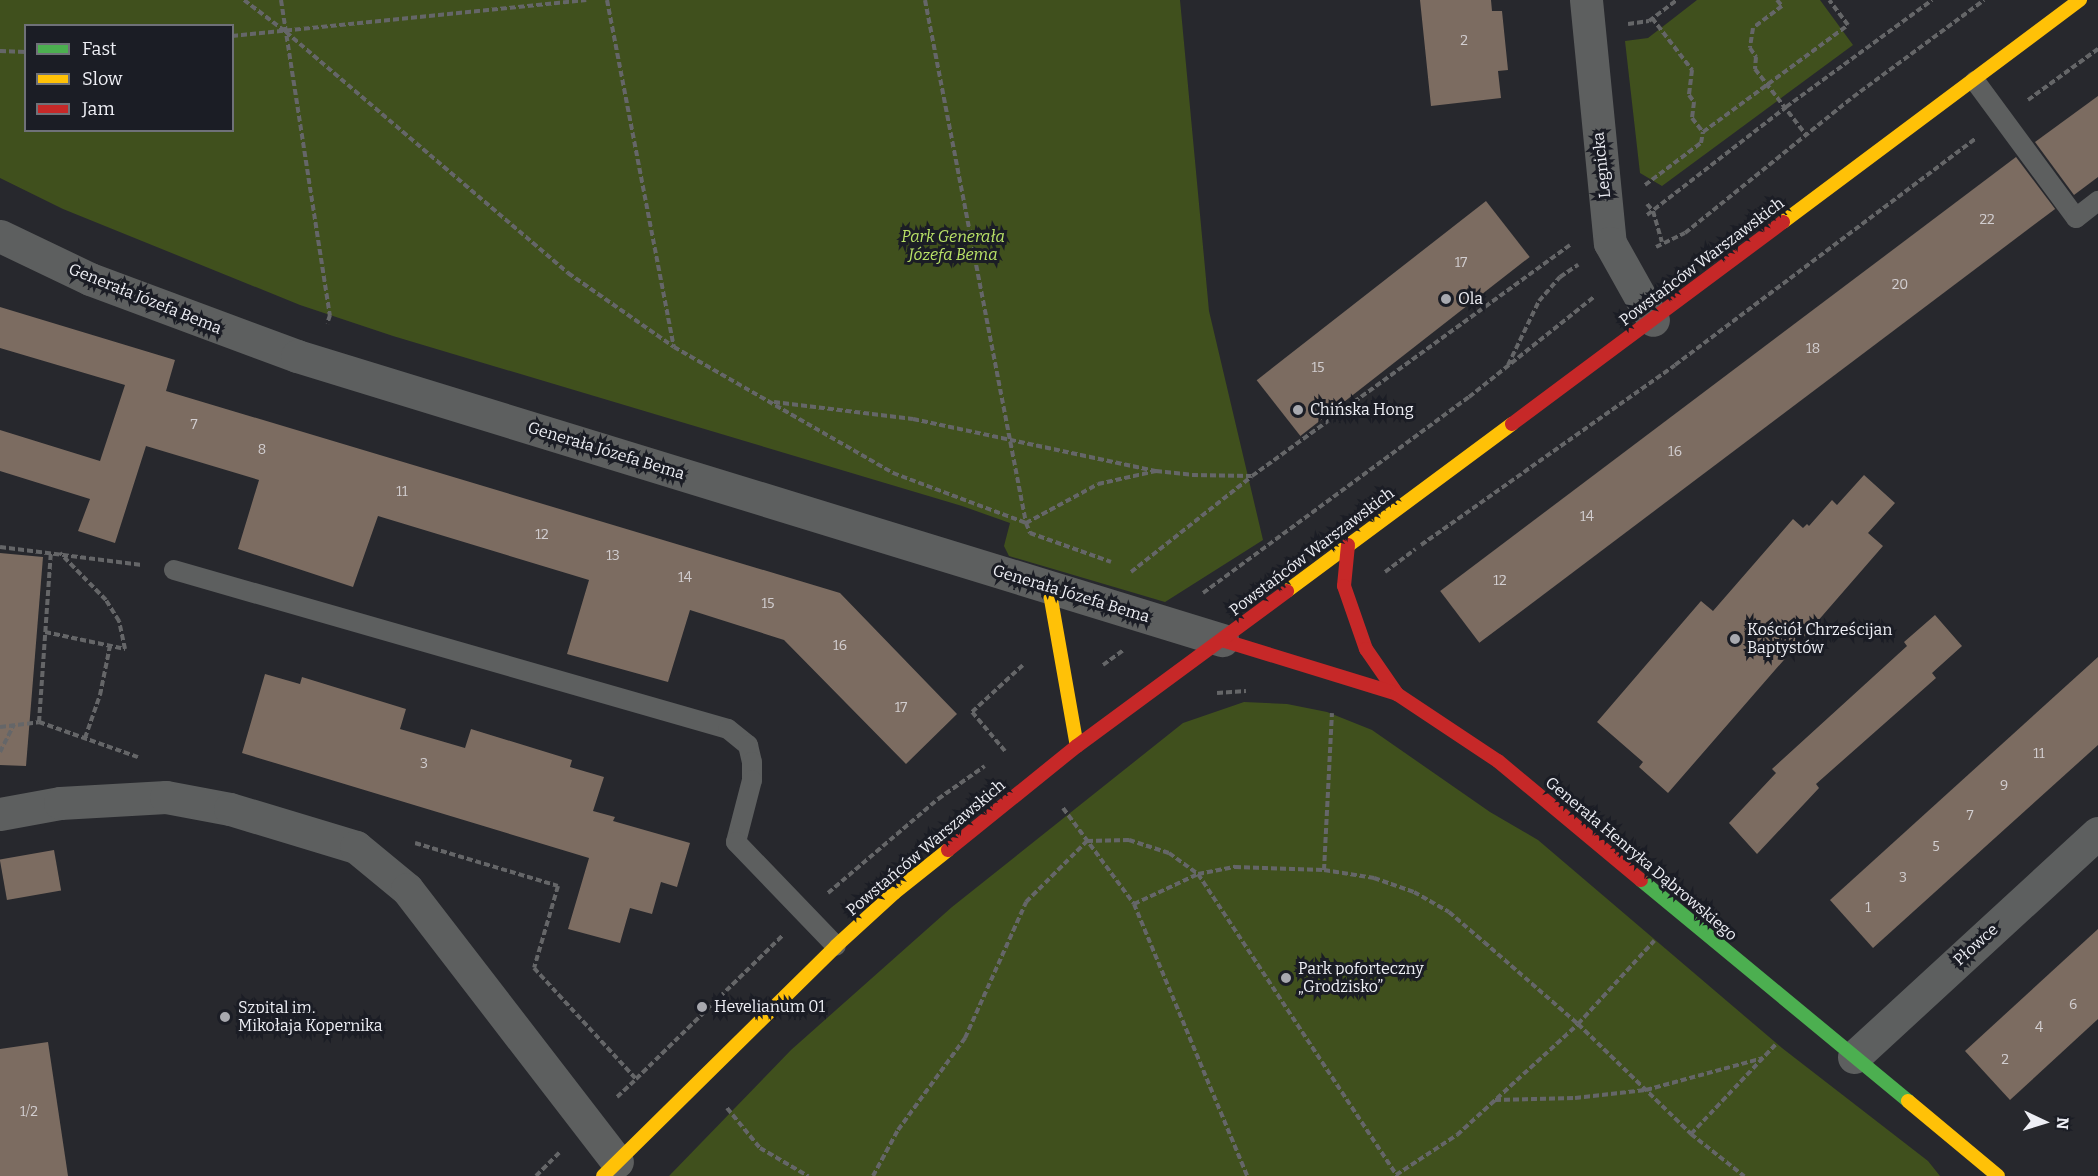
<!DOCTYPE html>
<meta charset="utf-8">
<style>
body{margin:0}
#map{position:relative;width:2098px;height:1176px;overflow:hidden;background:#27282d;font-family:Bitter,serif}
div>[style]{position:absolute}
[style*='--x']{left:calc(var(--x)*1px);top:calc(var(--y)*1px);width:calc(var(--w)*1px);rotate:calc(var(--a)*1deg)}
.green>*{inset:0;background:#40501d}
.building>*{inset:0;background:#7c6c61;transform-origin:0 0}
.path>*{height:4px;margin-top:-2px;transform-origin:0;background:repeating-linear-gradient(90deg,#656668 0 6px,transparent 0 9px)}
.lane>*{height:20px;margin:-10px;padding:0 10px;transform-origin:10px;border-radius:10px;background:#5d5f5f}
.street>*{height:33px;margin:-16.5px;padding:0 16.5px;transform-origin:16.5px;border-radius:16.5px;background:#5d5f5f}
.fast>*{height:14px;margin:-7px;padding:0 7px;transform-origin:7px;border-radius:7px;background:#4caf50}
.slow>*{height:14px;margin:-7px;padding:0 7px;transform-origin:7px;border-radius:7px;background:#ffc107}
.jam>*{height:14px;margin:-7px;padding:0 7px;transform-origin:7px;border-radius:7px;background:#c62828}
.dots>*{width:16px;height:16px;translate:-50% -50%;box-sizing:border-box;border:3px solid #1b1d25;border-radius:50%}
span{translate:-50% -50%;white-space:nowrap;text-align:center;line-height:1.15;-webkit-text-stroke:6px #1b1d25;paint-order:stroke}
.number-label{font-size:14px;color:#d2ced0}
.number-label span{-webkit-text-stroke-width:0}
.street-label{font-size:16px;color:#eeeff5}
.park-label{font-size:16px;color:#bae367;font-style:italic}
.poi-label{font-size:16px;color:#eeeff5}
.left{translate:0 -50%;text-align:left}
.legend{position:absolute;left:24px;top:24px;width:210px;height:108px;box-sizing:border-box;background:#1b1d25;border:2px solid #6f7178;margin:0;padding:8px 10px;list-style:none;font-size:18px;color:#eeeff5}
.legend li{display:flex;align-items:center;gap:12px;height:30px}
.legend b{width:30px;border:2px solid #6f7178}
.north{position:absolute;left:2014px;top:1092px;width:60px;height:60px;-webkit-text-stroke:4px #1b1d25;paint-order:stroke;rotate:94deg;font-size:16px;font-weight:700;line-height:24px;text-align:center;color:#eeeff5}
.north::after{content:'';display:block;margin:auto;width:21px;height:27px;background:#eeeff5;clip-path:polygon(50% 0,100% 100%,50% 72%,0 100%)}
</style>
<div id="map">
<div class="green">
<div style="clip-path:polygon(evenodd,0 0,1180px 0,1209px 311px,1263px 540px,1165px 602px,1009px 556px,1004px 546px,1010px 523px,962px 506px,393px 336px,300px 305px,63px 209px,0 178px,0 0,26px 26px,232px 26px,232px 130px,26px 130px,26px 26px)"></div>
<div style="clip-path:polygon(1697px 0,1820px 0,1853px 45px,1662px 186px,1640px 173px,1625px 41px,1648px 38px)"></div>
<div style="clip-path:polygon(1244px 702px,1287px 704px,1327px 712px,1372px 730px,1490px 812px,1538px 840px,1782px 1048px,1928px 1161px,1940px 1176px,669px 1176px,791px 1050px,952px 907px,1183px 723px)"></div>
</div>
<div class="building">
<div style="clip-path:polygon(1420px 0,1491px 0,1492px 11px,1502px 11px,1508px 70px,1498px 71px,1501px 98px,1431px 106px)"></div>
<div style="clip-path:polygon(2098px 96px,2098px 177px,2074px 195px,2035px 142px)"></div>
<div style="left:2016px;top:157px;width:65px;height:721px;rotate:53deg"></div>
<div style="left:1486px;top:201px;width:71px;height:291px;rotate:52deg"></div>
<div style="clip-path:polygon(0 307px,175px 360px,166px 391px,840px 593px,957px 714px,906px 764px,784px 640px,690px 610px,668px 682px,567px 654px,589px 580px,378px 516px,353px 587px,238px 549px,259px 480px,146px 446px,115px 543px,78px 531px,90px 499px,0 471px,0 430px,100px 461px,125px 385px,0 348px)"></div>
<div style="clip-path:polygon(1864px 475px,1895px 503px,1868px 533px,1883px 546px,1668px 793px,1639px 767px,1643px 762px,1597px 722px,1701px 601px,1713px 611px,1793px 519px,1803px 528px,1807px 524px,1809px 526px,1832px 500px,1837px 505px)"></div>
<div style="clip-path:polygon(0 553px,43px 557px,26px 766px,0 765px)"></div>
<div style="clip-path:polygon(1935px 615px,1962px 646px,1932px 673px,1936px 678px,1816px 784px,1819px 788px,1757px 854px,1729px 823px,1776px 773px,1772px 769px,1907px 646px,1904px 642px)"></div>
<div style="clip-path:polygon(2098px 657px,2098px 745px,1873px 948px,1830px 900px)"></div>
<div style="clip-path:polygon(265px 674px,300px 684px,302px 677px,406px 709px,400px 729px,465px 748px,471px 729px,572px 760px,570px 767px,604px 777px,593px 811px,615px 817px,613px 821px,690px 843px,677px 887px,661px 882px,652px 914px,630px 908px,620px 943px,568px 929px,589px 858px,242px 753px)"></div>
<div style="left:54px;top:850px;width:41px;height:55px;rotate:80deg"></div>
<div style="clip-path:polygon(2098px 929px,2098px 1019px,2010px 1100px,1965px 1051px)"></div>
<div style="clip-path:polygon(48px 1042px,68px 1176px,0 1176px,0 1049px)"></div>
</div>
<div class="path">
<div style="--x:244;--y:0;--w:53;--a:37.3"></div>
<div style="--x:286;--y:32;--w:371;--a:40.5"></div>
<div style="--x:568;--y:273;--w:129;--a:34.9"></div>
<div style="--x:674;--y:347;--w:253;--a:29.9"></div>
<div style="--x:893;--y:473;--w:142;--a:20.6"></div>
<div style="--x:1026;--y:523;--w:82;--a:-28.4"></div>
<div style="--x:1098;--y:484;--w:59;--a:-12.6"></div>
<div style="--x:281;--y:0;--w:319;--a:81.2"></div>
<div style="--x:330;--y:315;--w:9;--a:108"></div>
<div style="--x:607;--y:0;--w:353;--a:79.1"></div>
<div style="--x:925;--y:0;--w:533;--a:79.07"></div>
<div style="--x:1026;--y:523;--w:11;--a:68"></div>
<div style="--x:1030;--y:533;--w:86;--a:19.7"></div>
<div style="--x:1777;--y:0;--w:8;--a:50"></div>
<div style="--x:1782;--y:6;--w:36;--a:143"></div>
<div style="--x:1753;--y:28;--w:20;--a:99"></div>
<div style="--x:1750;--y:48;--w:11;--a:56"></div>
<div style="--x:1756;--y:57;--w:12;--a:95"></div>
<div style="--x:1755;--y:69;--w:85;--a:52.2"></div>
<div style="--x:1652;--y:18;--w:66;--a:52.4"></div>
<div style="--x:1692;--y:70;--w:25;--a:97"></div>
<div style="--x:1689;--y:95;--w:9;--a:54"></div>
<div style="--x:1694;--y:102;--w:16;--a:97"></div>
<div style="--x:1692;--y:118;--w:18;--a:52"></div>
<div style="--x:1628;--y:24;--w:21;--a:-8"></div>
<div style="--x:1649;--y:21;--w:35;--a:-37"></div>
<div style="--x:232;--y:36;--w:356;--a:-5.8"></div>
<div style="--x:0;--y:51;--w:26;--a:2"></div>
<div style="--x:2028;--y:100;--w:87;--a:-36.1"></div>
<div style="--x:1645;--y:185;--w:70;--a:-36.9"></div>
<div style="--x:1701;--y:143;--w:11;--a:-80"></div>
<div style="--x:1703;--y:132;--w:180;--a:-36.4"></div>
<div style="--x:1848;--y:25;--w:31;--a:-127"></div>
<div style="--x:1647;--y:204;--w:9;--a:49"></div>
<div style="--x:1653;--y:211;--w:32;--a:74"></div>
<div style="--x:1647;--y:215;--w:176;--a:-37.8"></div>
<div style="--x:1786;--y:107;--w:181;--a:-36.2"></div>
<div style="--x:1656;--y:247;--w:32;--a:-26"></div>
<div style="--x:1685;--y:233;--w:216;--a:-39"></div>
<div style="--x:1853;--y:97;--w:163;--a:-36.5"></div>
<div style="--x:1508;--y:365;--w:71;--a:-64.2"></div>
<div style="--x:1539;--y:301;--w:32;--a:-49"></div>
<div style="--x:1560;--y:277;--w:22;--a:-34"></div>
<div style="--x:774;--y:402;--w:140;--a:7"></div>
<div style="--x:913;--y:419;--w:249;--a:12.1"></div>
<div style="--x:1156;--y:471;--w:36;--a:6"></div>
<div style="--x:1192;--y:475;--w:59;--a:1"></div>
<div style="--x:1421;--y:545;--w:311;--a:-35.3"></div>
<div style="--x:1675;--y:365;--w:377;--a:-37"></div>
<div style="--x:0;--y:547;--w:143;--a:7.2"></div>
<div style="--x:1131;--y:572;--w:154;--a:-38.4"></div>
<div style="--x:1252;--y:476;--w:393;--a:-36"></div>
<div style="--x:1385;--y:572;--w:38;--a:-37"></div>
<div style="--x:1203;--y:593;--w:330;--a:-36.4"></div>
<div style="--x:1469;--y:397;--w:160;--a:-38.7"></div>
<div style="--x:45;--y:632;--w:82;--a:12"></div>
<div style="--x:125;--y:649;--w:29;--a:-102"></div>
<div style="--x:119;--y:621;--w:25;--a:-122"></div>
<div style="--x:106;--y:600;--w:66;--a:-134.4"></div>
<div style="--x:1103;--y:665;--w:26;--a:-36"></div>
<div style="--x:1217;--y:693;--w:29;--a:-4"></div>
<div style="--x:39;--y:722;--w:170;--a:-86"></div>
<div style="--x:0;--y:727;--w:39;--a:-7"></div>
<div style="--x:39;--y:722;--w:105;--a:19.5"></div>
<div style="--x:85;--y:738;--w:46;--a:-70.8"></div>
<div style="--x:100;--y:695;--w:50;--a:-78.5"></div>
<div style="--x:1005;--y:751;--w:51;--a:-130.2"></div>
<div style="--x:972;--y:712;--w:69;--a:-42.7"></div>
<div style="--x:0;--y:752;--w:31;--a:-63"></div>
<div style="--x:1063;--y:808;--w:119;--a:53.5"></div>
<div style="--x:1134;--y:904;--w:295;--a:67.4"></div>
<div style="--x:415;--y:843;--w:149;--a:16.7"></div>
<div style="--x:558;--y:886;--w:85;--a:106.3"></div>
<div style="--x:534;--y:968;--w:151;--a:47.4"></div>
<div style="--x:636;--y:1079;--w:206;--a:-44.4"></div>
<div style="--x:1324;--y:870;--w:157;--a:-87.1"></div>
<div style="--x:828;--y:893;--w:145;--a:-40.5"></div>
<div style="--x:938;--y:799;--w:57;--a:-35.1"></div>
<div style="--x:1134;--y:904;--w:71;--a:-25.1"></div>
<div style="--x:1198;--y:874;--w:38;--a:-11"></div>
<div style="--x:1235;--y:867;--w:89;--a:1.9"></div>
<div style="--x:1324;--y:870;--w:51;--a:9.1"></div>
<div style="--x:1374;--y:878;--w:42;--a:19.3"></div>
<div style="--x:1414;--y:892;--w:40;--a:29.7"></div>
<div style="--x:1449;--y:912;--w:46;--a:40.6"></div>
<div style="--x:1484;--y:942;--w:125;--a:41.1"></div>
<div style="--x:1578;--y:1024;--w:158;--a:44.2"></div>
<div style="--x:1691;--y:1134;--w:68;--a:38.4"></div>
<div style="--x:617;--y:1097;--w:26;--a:-43"></div>
<div style="--x:1495;--y:1100;--w:80;--a:-1.4"></div>
<div style="--x:1575;--y:1098;--w:71;--a:-6.4"></div>
<div style="--x:1646;--y:1090;--w:121;--a:-15.3"></div>
<div style="--x:727;--y:1108;--w:52;--a:50.5"></div>
<div style="--x:760;--y:1148;--w:56;--a:30.3"></div>
<div style="--x:1691;--y:1134;--w:125;--a:-46.6"></div>
<div style="--x:1396;--y:1175;--w:73;--a:-33.3"></div>
<div style="--x:1457;--y:1135;--w:164;--a:-42.5"></div>
<div style="--x:1578;--y:1024;--w:113;--a:-47.5"></div>
<div style="--x:536;--y:1176;--w:34;--a:-45"></div>
<div style="--x:873;--y:1176;--w:52;--a:-61.5"></div>
<div style="--x:898;--y:1130;--w:114;--a:-53.9"></div>
<div style="--x:965;--y:1038;--w:149;--a:-65.8"></div>
<div style="--x:1026;--y:902;--w:86;--a:-45"></div>
<div style="--x:1087;--y:841;--w:42;--a:-1.4"></div>
<div style="--x:1129;--y:840;--w:42;--a:18"></div>
<div style="--x:1169;--y:853;--w:36;--a:36"></div>
<div style="--x:1198;--y:874;--w:362;--a:56.6"></div>
</div>
<div class="lane">
<div style="--x:1975;--y:81;--w:170;--a:53.6"></div>
<div style="--x:2076;--y:218;--w:28;--a:-38"></div>
<div style="--x:174;--y:570;--w:576;--a:16.01"></div>
<div style="--x:728;--y:729;--w:26;--a:39"></div>
<div style="--x:748;--y:745;--w:17;--a:77"></div>
<div style="--x:752;--y:762;--w:18;--a:90"></div>
<div style="--x:752;--y:780;--w:64;--a:104.5"></div>
<div style="--x:736;--y:842;--w:144;--a:46.1"></div>
</div>
<div class="street">
<div style="--x:1586;--y:0;--w:244;--a:84.4"></div>
<div style="--x:1610;--y:243;--w:88;--a:60.8"></div>
<div style="--x:0;--y:236;--w:100;--a:25.5"></div>
<div style="--x:90;--y:279;--w:221;--a:20.4"></div>
<div style="--x:297;--y:356;--w:968;--a:17.07"></div>
<div style="--x:0;--y:814;--w:61;--a:-10.4"></div>
<div style="--x:60;--y:803;--w:106;--a:-3.2"></div>
<div style="--x:166;--y:797;--w:65;--a:10.6"></div>
<div style="--x:230;--y:809;--w:132;--a:16.8"></div>
<div style="--x:356;--y:847;--w:66;--a:39.5"></div>
<div style="--x:407;--y:889;--w:344;--a:52.4"></div>
<div style="--x:1854;--y:1057;--w:331;--a:-42.6"></div>
</div>
<div class="fast">
<div style="--x:1641;--y:880;--w:347;--a:39.6"></div>
</div>
<div class="slow">
<div style="--x:1783;--y:222;--w:371;--a:-36.8"></div>
<div style="--x:1049;--y:588;--w:160;--a:80"></div>
<div style="--x:1287;--y:591;--w:280;--a:-36.6"></div>
<div style="--x:1908;--y:1101;--w:117;--a:39.8"></div>
<div style="--x:603;--y:1176;--w:327;--a:-44.6"></div>
<div style="--x:836;--y:946;--w:79;--a:-42.4"></div>
<div style="--x:894;--y:893;--w:69;--a:-38.5"></div>
</div>
<div class="jam">
<div style="--x:1512;--y:424;--w:338;--a:-36.7"></div>
<div style="--x:1348;--y:545;--w:41;--a:95.6"></div>
<div style="--x:1344;--y:586;--w:67;--a:70.8"></div>
<div style="--x:1366;--y:649;--w:55;--a:55.4"></div>
<div style="--x:1222;--y:640;--w:183;--a:17.1"></div>
<div style="--x:1397;--y:694;--w:121;--a:33.6"></div>
<div style="--x:1498;--y:761;--w:186;--a:39.8"></div>
<div style="--x:948;--y:850;--w:166;--a:-38.9"></div>
<div style="--x:1077;--y:746;--w:261;--a:-36.4"></div>
</div>
<div class="dots">
<div style="left:1446px;top:299px;background:#a8a9af"></div>
<div style="left:1298px;top:410px;background:#a8a9af"></div>
<div style="left:1735px;top:639px;background:#a8a9af"></div>
<div style="left:1286px;top:978px;background:#a8a9af"></div>
<div style="left:702px;top:1007px;background:#a8a9af"></div>
<div style="left:225px;top:1017px;background:#a8a9af"></div>
</div>
<div class="number-label">
<span style="left:1464px;top:41px">2</span>
<span style="left:1987px;top:220px">22</span>
<span style="left:1461px;top:263px">17</span>
<span style="left:1900px;top:285px">20</span>
<span style="left:1813px;top:349px">18</span>
<span style="left:1318px;top:368px">15</span>
<span style="left:194px;top:425px">7</span>
<span style="left:262px;top:450px">8</span>
<span style="left:1675px;top:452px">16</span>
<span style="left:402px;top:492px">11</span>
<span style="left:1587px;top:517px">14</span>
<span style="left:542px;top:535px">12</span>
<span style="left:613px;top:556px">13</span>
<span style="left:685px;top:578px">14</span>
<span style="left:1500px;top:581px">12</span>
<span style="left:768px;top:604px">15</span>
<span style="left:840px;top:646px">16</span>
<span style="left:901px;top:708px">17</span>
<span style="left:2039px;top:754px">11</span>
<span style="left:424px;top:764px">3</span>
<span style="left:2004px;top:786px">9</span>
<span style="left:1970px;top:816px">7</span>
<span style="left:1936px;top:847px">5</span>
<span style="left:1903px;top:878px">3</span>
<span style="left:1868px;top:908px">1</span>
<span style="left:2073px;top:1005px">6</span>
<span style="left:2039px;top:1028px">4</span>
<span style="left:2005px;top:1060px">2</span>
<span style="left:29px;top:1112px">1/2</span>
</div>
<div class="street-label">
<span style="left:1602px;top:165px;rotate:-96deg">Legnicka</span>
<span style="left:1702px;top:262px;rotate:-37deg">Powstańców Warszawskich</span>
<span style="left:145px;top:299px;rotate:22deg">Generała Józefa Bema</span>
<span style="left:606px;top:451px;rotate:17deg">Generała Józefa Bema</span>
<span style="left:1312px;top:552px;rotate:-37deg">Powstańców Warszawskich</span>
<span style="left:1071px;top:594px;rotate:17deg">Generała Józefa Bema</span>
<span style="left:926px;top:848px;rotate:-40deg">Powstańców Warszawskich</span>
<span style="left:1641px;top:859px;rotate:40deg">Generała Henryka Dąbrowskiego</span>
<span style="left:1976px;top:945px;rotate:-42deg">Płowce</span>
</div>
<div class="park-label">
<span style="left:953px;top:246px">Park Generała<br>Józefa Bema</span>
</div>
<div class="poi-label">
<span class="left" style="left:1458px;top:299px">Ola</span>
<span class="left" style="left:1310px;top:410px">Chińska Hong</span>
<span class="left" style="left:1747px;top:639px">Kościół Chrześcijan<br>Baptystów</span>
<span class="left" style="left:1298px;top:978px">Park poforteczny<br>„Grodzisko”</span>
<span class="left" style="left:714px;top:1007px">Hevelianum 01</span>
<span class="left" style="left:238px;top:1017px">Szpital im.<br>Mikołaja Kopernika</span>
</div>
<ul class="legend">
<li><b style="height:8px;background:#4caf50"></b>Fast</li>
<li><b style="height:8px;background:#ffc107"></b>Slow</li>
<li><b style="height:8px;background:#c62828"></b>Jam</li>
</ul>
<div class="north">N</div>
</div>
